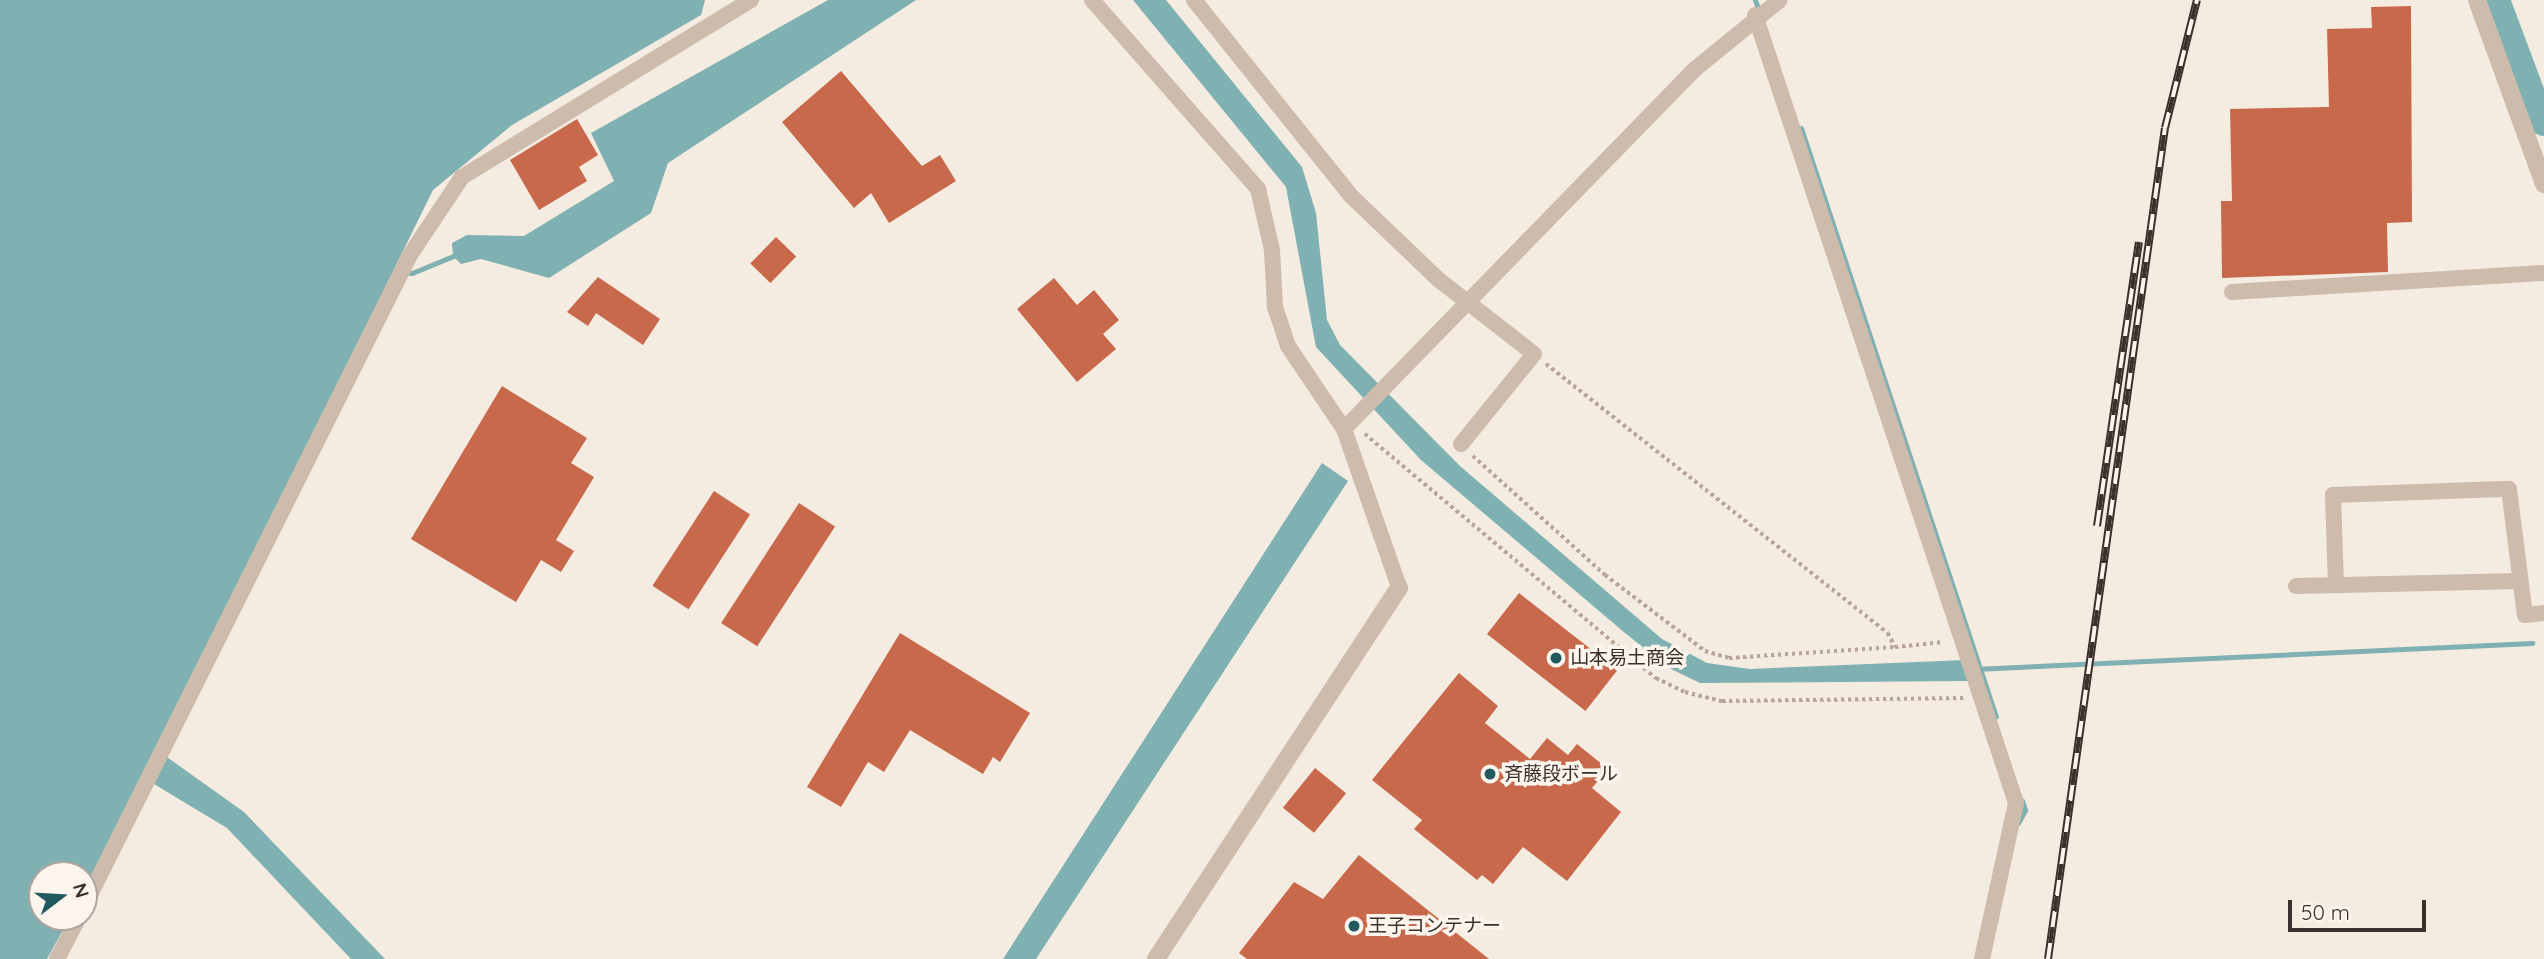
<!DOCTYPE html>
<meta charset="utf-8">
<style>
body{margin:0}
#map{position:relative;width:2544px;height:959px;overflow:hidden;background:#f4ebe1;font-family:Quicksand,"Noto Sans JP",sans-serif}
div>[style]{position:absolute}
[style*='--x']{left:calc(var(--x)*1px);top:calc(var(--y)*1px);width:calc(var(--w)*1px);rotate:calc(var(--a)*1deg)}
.water>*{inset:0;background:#7fb0b2}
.stream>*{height:5px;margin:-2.5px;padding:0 2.5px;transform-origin:2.5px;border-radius:2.5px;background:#7fb0b2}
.river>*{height:33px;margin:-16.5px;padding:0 16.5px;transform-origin:16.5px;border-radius:16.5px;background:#7fb0b2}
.building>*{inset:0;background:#c8694b;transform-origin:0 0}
.path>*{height:3.5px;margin-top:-1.75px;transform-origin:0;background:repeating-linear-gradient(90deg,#b9a596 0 3.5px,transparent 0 7px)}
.minor>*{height:16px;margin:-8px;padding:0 8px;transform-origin:8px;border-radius:8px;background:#cdbbac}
.tertiary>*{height:18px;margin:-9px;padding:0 9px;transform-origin:9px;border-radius:9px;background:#cdbbac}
.rail>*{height:8px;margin-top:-4px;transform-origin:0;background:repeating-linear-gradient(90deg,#fbf5ee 0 16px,#3b302b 0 32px);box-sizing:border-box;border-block:2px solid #3b302b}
.dots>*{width:19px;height:19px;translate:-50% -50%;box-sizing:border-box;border:4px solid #fbf5ee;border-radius:50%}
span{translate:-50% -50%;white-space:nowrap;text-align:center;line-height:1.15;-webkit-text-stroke:7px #fbf5ee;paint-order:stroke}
.poi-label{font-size:19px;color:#3b302b}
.left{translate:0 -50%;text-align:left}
.north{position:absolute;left:28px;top:861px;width:70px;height:70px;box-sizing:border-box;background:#fbf5ee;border:2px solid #aea6a0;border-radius:50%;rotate:73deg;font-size:19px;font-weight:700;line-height:28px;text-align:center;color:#3b302b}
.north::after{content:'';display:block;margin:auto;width:24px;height:32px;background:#1f5a5e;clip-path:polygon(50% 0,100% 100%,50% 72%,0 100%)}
.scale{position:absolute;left:2288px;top:900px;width:138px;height:32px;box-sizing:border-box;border:4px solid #3b302b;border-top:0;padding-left:9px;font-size:21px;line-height:24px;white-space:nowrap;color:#3b302b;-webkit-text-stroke:5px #fbf5ee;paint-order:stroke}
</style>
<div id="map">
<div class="water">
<div style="clip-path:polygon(0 0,705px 0,701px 15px,512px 125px,433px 190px,157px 750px,244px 812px,385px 959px,351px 959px,227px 828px,144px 778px,84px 890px,84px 875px,42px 875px,42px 917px,70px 917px,47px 959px,0 959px)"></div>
<div style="clip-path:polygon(828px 0,916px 0,668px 163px,651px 213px,549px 278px,481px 259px,461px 264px,453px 256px,452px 243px,467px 235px,524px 236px,614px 181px,591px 133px)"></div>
<div style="clip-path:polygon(1133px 0,1166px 0,1302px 167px,1316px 213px,1327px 320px,1340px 345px,1460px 466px,1662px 639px,1707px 663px,1750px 669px,1965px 660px,1970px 681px,1700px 683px,1669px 668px,1625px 633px,1421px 460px,1316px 347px,1286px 187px)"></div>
<div style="clip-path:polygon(1322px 463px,1348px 481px,1036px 959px,1003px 959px)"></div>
</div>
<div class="stream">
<div style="--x:1755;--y:0;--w:15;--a:70"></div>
<div style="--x:1801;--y:128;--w:620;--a:71.68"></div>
<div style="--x:390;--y:271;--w:22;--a:5"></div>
<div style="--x:412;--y:273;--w:50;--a:-22.4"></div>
<div style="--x:1975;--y:669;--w:558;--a:-2.67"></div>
<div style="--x:2018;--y:823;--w:15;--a:-62"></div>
<div style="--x:2025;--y:810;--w:10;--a:-107"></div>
</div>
<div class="river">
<div style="--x:2493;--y:0;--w:123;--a:69.5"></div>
<div style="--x:2536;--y:115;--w:9;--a:27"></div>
</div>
<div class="building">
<div style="clip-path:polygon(2411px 6px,2412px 222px,2387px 223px,2388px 272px,2222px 278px,2221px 201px,2232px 201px,2230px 109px,2329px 107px,2327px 29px,2372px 28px,2371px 7px)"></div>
<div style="clip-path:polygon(841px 71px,922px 166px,940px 155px,956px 181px,889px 223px,871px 193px,854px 208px,782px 122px)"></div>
<div style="clip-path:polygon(577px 119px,598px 155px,579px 167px,587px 181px,539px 210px,510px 160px)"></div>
<div style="left:776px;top:237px;width:28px;height:37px;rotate:44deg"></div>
<div style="clip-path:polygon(598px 277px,660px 319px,643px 345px,596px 313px,588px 326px,567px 312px)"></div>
<div style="clip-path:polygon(1054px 278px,1077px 305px,1094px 290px,1119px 320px,1103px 334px,1116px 349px,1077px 382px,1017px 309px)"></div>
<div style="clip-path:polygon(502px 386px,587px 438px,571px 463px,594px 477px,556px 540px,574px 551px,561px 572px,541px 560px,516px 602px,411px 539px)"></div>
<div style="left:714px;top:491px;width:43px;height:113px;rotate:33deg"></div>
<div style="left:799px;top:503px;width:43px;height:143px;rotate:33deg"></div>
<div style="left:1519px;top:593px;width:125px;height:52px;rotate:38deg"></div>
<div style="clip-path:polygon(900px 633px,1030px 713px,1000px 762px,993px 757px,983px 774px,910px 730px,884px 772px,868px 762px,841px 807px,807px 787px)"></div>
<div style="clip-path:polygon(1459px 673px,1498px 706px,1485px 723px,1530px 759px,1547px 738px,1568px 755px,1577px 744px,1608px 769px,1592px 788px,1621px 812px,1567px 881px,1523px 847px,1493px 884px,1482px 875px,1477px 880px,1414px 829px,1422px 820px,1372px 780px)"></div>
<div style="left:1315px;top:768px;width:40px;height:51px;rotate:39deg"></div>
<div style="clip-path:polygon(1359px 855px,1489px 959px,1247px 959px,1239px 953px,1294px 882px,1323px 899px)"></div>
</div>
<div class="path">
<div style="--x:1546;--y:364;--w:435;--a:38.2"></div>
<div style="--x:1888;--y:633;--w:16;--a:63"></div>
<div style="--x:1895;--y:647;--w:49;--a:-5.8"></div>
<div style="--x:1365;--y:434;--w:380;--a:40"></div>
<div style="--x:1656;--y:678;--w:32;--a:26"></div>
<div style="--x:1685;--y:692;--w:38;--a:14"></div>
<div style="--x:1722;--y:701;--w:242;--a:-0.7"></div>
<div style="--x:1473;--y:456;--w:178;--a:42"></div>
<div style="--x:1605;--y:575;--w:126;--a:37.2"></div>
<div style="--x:1705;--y:651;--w:25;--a:16"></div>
<div style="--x:1729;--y:658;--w:166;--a:-3.8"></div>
</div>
<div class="minor">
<div style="--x:1092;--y:0;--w:252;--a:48.7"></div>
<div style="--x:1258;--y:189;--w:63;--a:77.1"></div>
<div style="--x:1272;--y:250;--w:57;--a:87"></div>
<div style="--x:1275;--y:307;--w:41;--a:71.6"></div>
<div style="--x:1288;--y:346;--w:100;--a:56"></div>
<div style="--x:1344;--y:429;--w:167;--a:70.8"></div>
<div style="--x:1194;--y:0;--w:250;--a:51.3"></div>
<div style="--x:1350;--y:195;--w:123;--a:43.7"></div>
<div style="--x:1439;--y:280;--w:120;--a:37.9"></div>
<div style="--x:1534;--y:354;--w:116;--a:129"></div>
<div style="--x:1755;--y:15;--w:830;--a:71.67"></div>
<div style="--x:2016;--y:803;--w:160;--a:102.3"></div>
<div style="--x:2232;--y:292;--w:313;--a:-3.5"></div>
<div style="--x:1344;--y:429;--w:503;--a:-45.73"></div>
<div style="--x:1695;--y:69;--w:109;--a:-39.1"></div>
<div style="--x:2336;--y:585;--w:90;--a:-91.9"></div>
<div style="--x:2333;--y:495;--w:176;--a:-2"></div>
<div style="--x:2509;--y:489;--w:127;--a:82.8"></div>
<div style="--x:2525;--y:615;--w:19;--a:-6"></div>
<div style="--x:2296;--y:586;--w:223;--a:-1.3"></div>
<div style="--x:84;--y:907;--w:729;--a:-63.43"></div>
<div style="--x:410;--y:255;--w:94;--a:-56.3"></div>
<div style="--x:462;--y:177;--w:339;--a:-31.5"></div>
<div style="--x:57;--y:959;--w:47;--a:-62.4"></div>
</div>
<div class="tertiary">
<div style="--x:2477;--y:0;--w:196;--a:70"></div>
<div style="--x:1156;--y:959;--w:444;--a:-56.8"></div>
</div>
<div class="rail">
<div style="--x:2097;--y:526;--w:287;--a:-81.6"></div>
<div style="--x:2048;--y:959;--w:839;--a:-81.99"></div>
<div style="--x:2165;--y:128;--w:132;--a:-76"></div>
</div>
<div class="dots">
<div style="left:1556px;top:658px;background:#1f5a5e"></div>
<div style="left:1490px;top:774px;background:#1f5a5e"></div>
<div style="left:1354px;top:926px;background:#1f5a5e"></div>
</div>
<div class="poi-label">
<span class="left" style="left:1570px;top:658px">山本易土商会</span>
<span class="left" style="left:1504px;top:774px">斉藤段ボール</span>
<span class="left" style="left:1368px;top:926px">王子コンテナー</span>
</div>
<div class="north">N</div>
<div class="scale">50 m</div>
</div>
